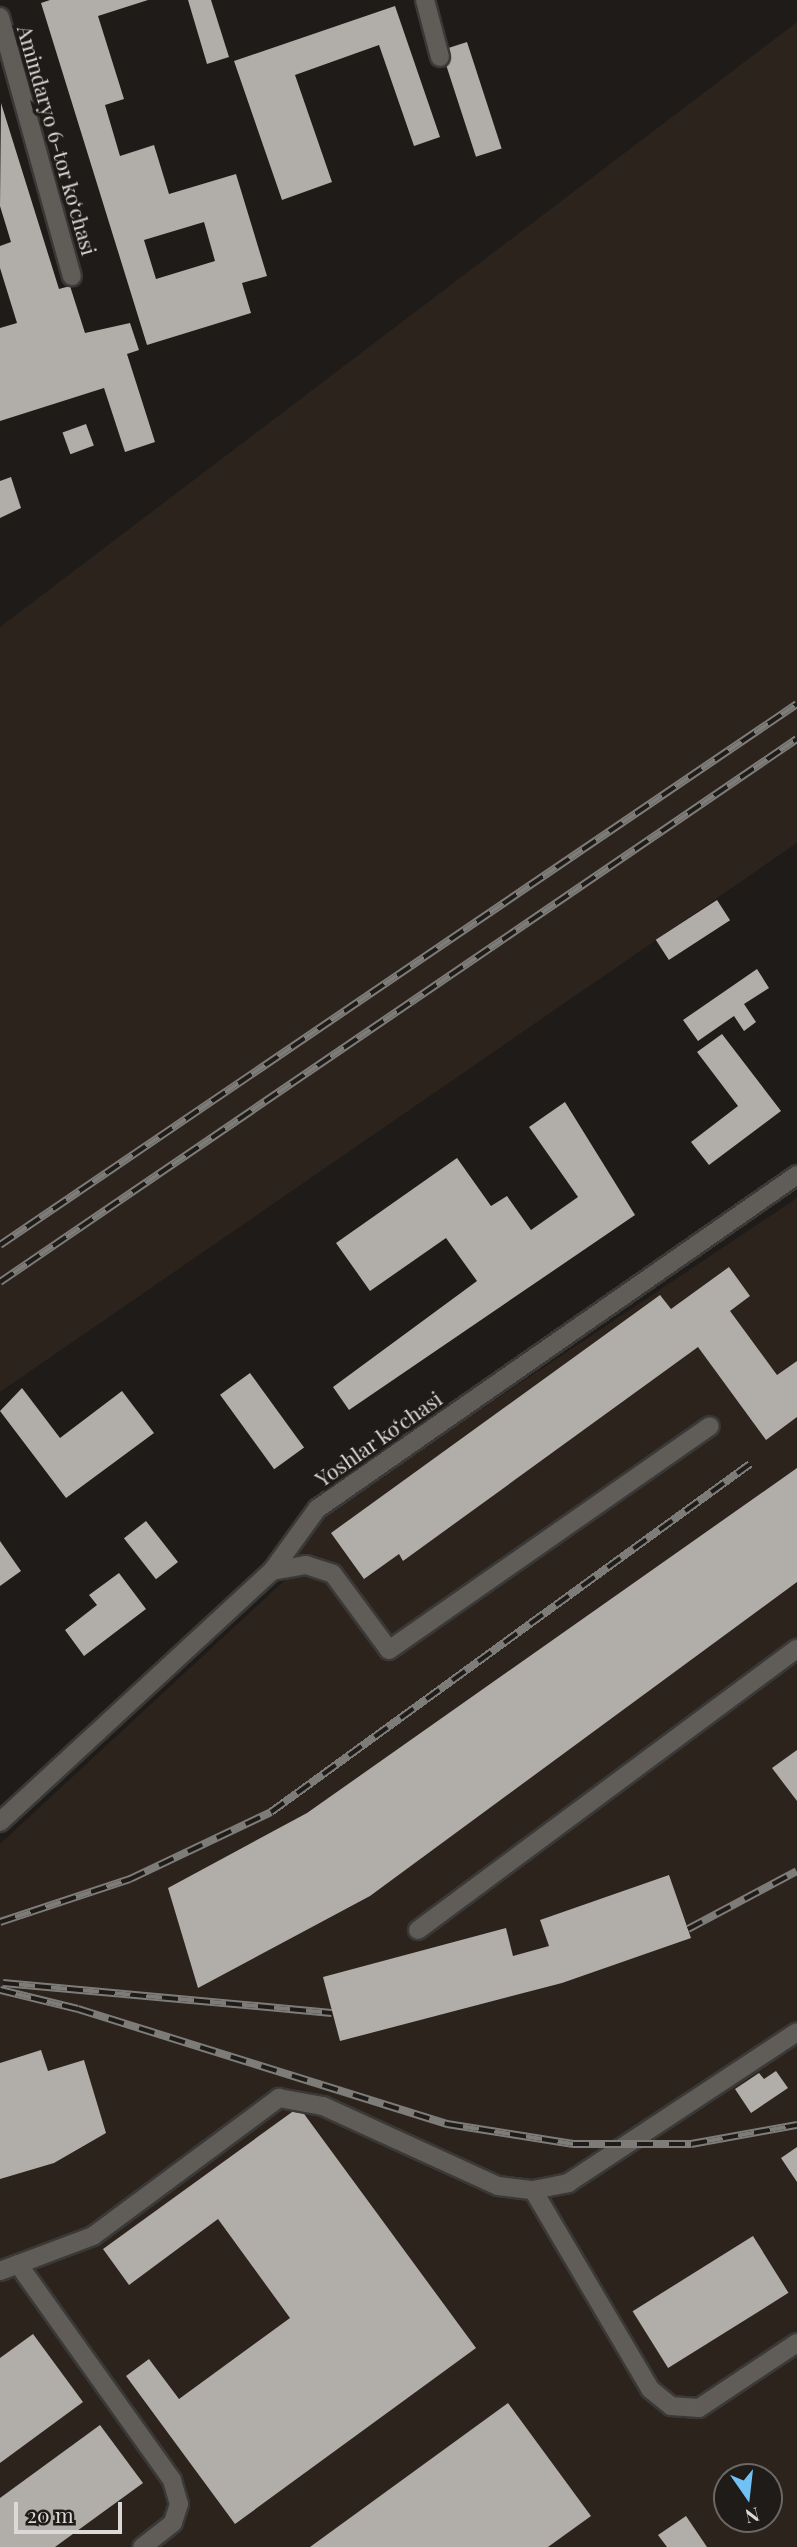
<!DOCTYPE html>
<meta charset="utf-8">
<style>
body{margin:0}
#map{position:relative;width:797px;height:2547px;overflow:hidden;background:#1e1b18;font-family:"Playfair Display",serif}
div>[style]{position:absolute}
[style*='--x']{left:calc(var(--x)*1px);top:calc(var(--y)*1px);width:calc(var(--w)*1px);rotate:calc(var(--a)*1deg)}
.built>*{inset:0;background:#2b231c}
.building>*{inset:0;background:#b1ada9;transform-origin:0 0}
.roads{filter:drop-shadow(2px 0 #3b3937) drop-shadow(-2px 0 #3b3937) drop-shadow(0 2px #3b3937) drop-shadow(0 -2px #3b3937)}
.minor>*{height:18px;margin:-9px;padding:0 9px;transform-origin:9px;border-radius:9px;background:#605d59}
.rail>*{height:8px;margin-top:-4px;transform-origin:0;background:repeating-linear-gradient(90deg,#1e1b18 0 16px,#7e7c79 0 32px);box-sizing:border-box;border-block:2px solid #7e7c79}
span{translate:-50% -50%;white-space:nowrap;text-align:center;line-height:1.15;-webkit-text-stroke:7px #1e1b18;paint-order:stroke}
.street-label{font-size:21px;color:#dbd9d7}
.north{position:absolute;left:713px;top:2463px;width:70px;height:70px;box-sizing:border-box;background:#1e1b18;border:2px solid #6a6764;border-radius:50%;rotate:166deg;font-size:19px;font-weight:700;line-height:28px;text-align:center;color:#dbd9d7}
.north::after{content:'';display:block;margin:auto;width:24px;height:32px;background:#70c2f4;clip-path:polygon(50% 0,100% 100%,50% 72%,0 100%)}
.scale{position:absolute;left:14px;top:2502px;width:108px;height:32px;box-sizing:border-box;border:4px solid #dbd9d7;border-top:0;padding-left:9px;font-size:21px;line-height:24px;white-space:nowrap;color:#dbd9d7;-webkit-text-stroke:5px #1e1b18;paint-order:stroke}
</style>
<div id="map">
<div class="built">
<div style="clip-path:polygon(797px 22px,797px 843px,0 1392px,0 627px)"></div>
<div style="clip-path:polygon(evenodd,797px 1198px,797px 2547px,0 2547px,0 1844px,286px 1579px,299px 1531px,797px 1198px,727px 2477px,769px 2477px,769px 2519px,727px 2519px,727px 2477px)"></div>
</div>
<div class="building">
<div style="clip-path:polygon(evenodd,50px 0,148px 0,98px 16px,124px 99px,105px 105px,120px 156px,154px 145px,169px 194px,236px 174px,267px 276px,242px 283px,251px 313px,147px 345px,41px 3px,50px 0,204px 222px,215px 261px,156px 279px,144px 240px,204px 222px)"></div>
<div style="clip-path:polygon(188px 0,211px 0,229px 57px,207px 64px)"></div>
<div style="clip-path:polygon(395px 6px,440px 137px,414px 146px,379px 45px,295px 75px,332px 182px,282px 200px,234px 61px)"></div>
<div style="left:467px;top:42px;width:112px;height:27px;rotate:72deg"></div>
<div style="clip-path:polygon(1px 103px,59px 289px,70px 286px,85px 333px,130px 323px,139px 350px,127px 354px,155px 442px,125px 452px,104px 388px,0 421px,0 328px,17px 323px,0 268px,0 246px,11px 242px,0 206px)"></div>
<div style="left:86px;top:424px;width:23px;height:25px;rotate:70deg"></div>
<div style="clip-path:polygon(11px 477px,21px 508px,0 518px,0 481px)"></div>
<div style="left:717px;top:900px;width:24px;height:73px;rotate:57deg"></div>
<div style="clip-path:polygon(757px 969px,769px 988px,744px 1004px,756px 1022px,744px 1031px,734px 1016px,698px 1041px,683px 1020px)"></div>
<div style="clip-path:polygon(722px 1034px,781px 1111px,709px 1165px,691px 1142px,738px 1106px,697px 1052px)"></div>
<div style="clip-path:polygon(565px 1102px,635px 1215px,349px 1410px,333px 1387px,477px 1281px,446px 1238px,370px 1291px,336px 1243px,457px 1158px,491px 1206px,507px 1196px,531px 1230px,578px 1197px,529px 1127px)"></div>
<div style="clip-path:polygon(729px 1267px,750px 1296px,730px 1311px,777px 1375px,797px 1361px,797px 1417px,766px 1440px,698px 1347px,403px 1561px,399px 1554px,364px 1579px,331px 1533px,660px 1295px,671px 1309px)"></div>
<div style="left:250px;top:1373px;width:92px;height:37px;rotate:54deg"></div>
<div style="clip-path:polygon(22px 1388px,60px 1438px,122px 1391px,154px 1433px,66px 1498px,0 1411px)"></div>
<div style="clip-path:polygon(797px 1468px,797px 1582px,370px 1896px,198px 1988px,168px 1888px,307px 1813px)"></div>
<div style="left:146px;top:1521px;width:52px;height:28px;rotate:52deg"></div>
<div style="clip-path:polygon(0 1541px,21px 1571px,0 1586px)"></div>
<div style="clip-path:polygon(119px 1573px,146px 1609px,84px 1656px,65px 1630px,97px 1605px,89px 1595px)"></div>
<div style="clip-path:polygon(797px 1750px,797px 1801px,772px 1768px)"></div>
<div style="clip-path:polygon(669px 1875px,691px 1938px,562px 1983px,340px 2041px,323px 1977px,506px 1928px,513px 1956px,549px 1946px,540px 1920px)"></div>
<div style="clip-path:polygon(41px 2050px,48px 2071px,84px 2060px,106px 2133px,54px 2163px,0 2179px,0 2063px)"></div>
<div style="clip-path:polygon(776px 2071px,788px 2088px,751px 2113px,735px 2089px,759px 2073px,764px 2079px)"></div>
<div style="clip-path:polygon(299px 2107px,476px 2348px,235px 2524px,126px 2376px,149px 2359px,179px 2399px,290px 2318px,218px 2219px,129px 2285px,103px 2249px)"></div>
<div style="clip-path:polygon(797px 2147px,797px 2182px,781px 2158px)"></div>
<div style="left:753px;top:2236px;width:67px;height:142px;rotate:58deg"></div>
<div style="clip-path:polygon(33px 2334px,83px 2402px,0 2463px,0 2358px)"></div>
<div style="clip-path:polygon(508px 2403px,591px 2516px,548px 2547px,310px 2547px)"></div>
<div style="clip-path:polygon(100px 2425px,143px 2483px,55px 2547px,0 2547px,0 2498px)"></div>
<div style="clip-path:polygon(686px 2516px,707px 2547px,667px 2547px,658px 2535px)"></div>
</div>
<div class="roads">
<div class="minor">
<div style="--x:425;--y:0;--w:59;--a:75.3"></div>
<div style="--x:0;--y:17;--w:269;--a:74.5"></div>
<div style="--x:272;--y:1571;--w:35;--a:-10"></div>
<div style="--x:306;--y:1565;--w:28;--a:18"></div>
<div style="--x:333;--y:1574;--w:94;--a:53.6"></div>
<div style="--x:389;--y:1650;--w:391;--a:-34.9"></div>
<div style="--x:0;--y:1822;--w:370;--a:-42.7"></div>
<div style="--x:272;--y:1571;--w:77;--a:-54"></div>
<div style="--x:317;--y:1509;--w:585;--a:-34.83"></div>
<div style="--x:418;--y:1930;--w:472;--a:-36.6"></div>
<div style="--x:533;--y:2190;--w:231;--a:59.5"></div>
<div style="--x:650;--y:2389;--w:27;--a:39"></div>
<div style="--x:671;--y:2406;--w:28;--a:4"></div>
<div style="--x:699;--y:2408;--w:118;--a:-33.6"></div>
<div style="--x:18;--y:2264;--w:265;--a:54.5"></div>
<div style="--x:172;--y:2480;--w:25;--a:74"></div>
<div style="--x:179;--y:2504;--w:20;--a:108"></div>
<div style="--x:173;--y:2523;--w:39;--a:142"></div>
<div style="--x:0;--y:2271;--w:99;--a:-20.6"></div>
<div style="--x:93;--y:2236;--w:232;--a:-36.6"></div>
<div style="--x:279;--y:2098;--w:45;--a:10.3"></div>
<div style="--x:323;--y:2106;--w:192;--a:24.6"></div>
<div style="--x:498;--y:2186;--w:35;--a:7"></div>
<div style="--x:533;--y:2190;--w:36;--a:-11"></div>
<div style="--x:568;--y:2183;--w:274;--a:-33.4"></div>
</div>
</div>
<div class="rail">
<div style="--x:0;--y:1245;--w:963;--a:-34.17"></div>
<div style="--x:0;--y:1282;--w:964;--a:-34.27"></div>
<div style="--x:0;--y:1922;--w:137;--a:-18.3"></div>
<div style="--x:130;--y:1879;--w:156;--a:-25.4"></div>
<div style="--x:271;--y:1812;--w:592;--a:-36"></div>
<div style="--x:688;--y:1929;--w:123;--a:-28"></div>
<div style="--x:3;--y:1983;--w:330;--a:5.2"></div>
<div style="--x:0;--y:1990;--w:80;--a:13.7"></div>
<div style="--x:78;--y:2009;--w:387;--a:17.3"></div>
<div style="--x:447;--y:2124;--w:128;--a:9"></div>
<div style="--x:573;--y:2144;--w:118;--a:0"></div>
<div style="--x:691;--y:2144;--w:108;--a:-10.2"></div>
</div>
<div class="street-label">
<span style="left:58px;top:140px;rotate:74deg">Amindaryo 6-tor koʻchasi</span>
<span style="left:378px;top:1438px;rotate:-35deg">Yoshlar koʻchasi</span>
</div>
<div class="north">N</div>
<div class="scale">20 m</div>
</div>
